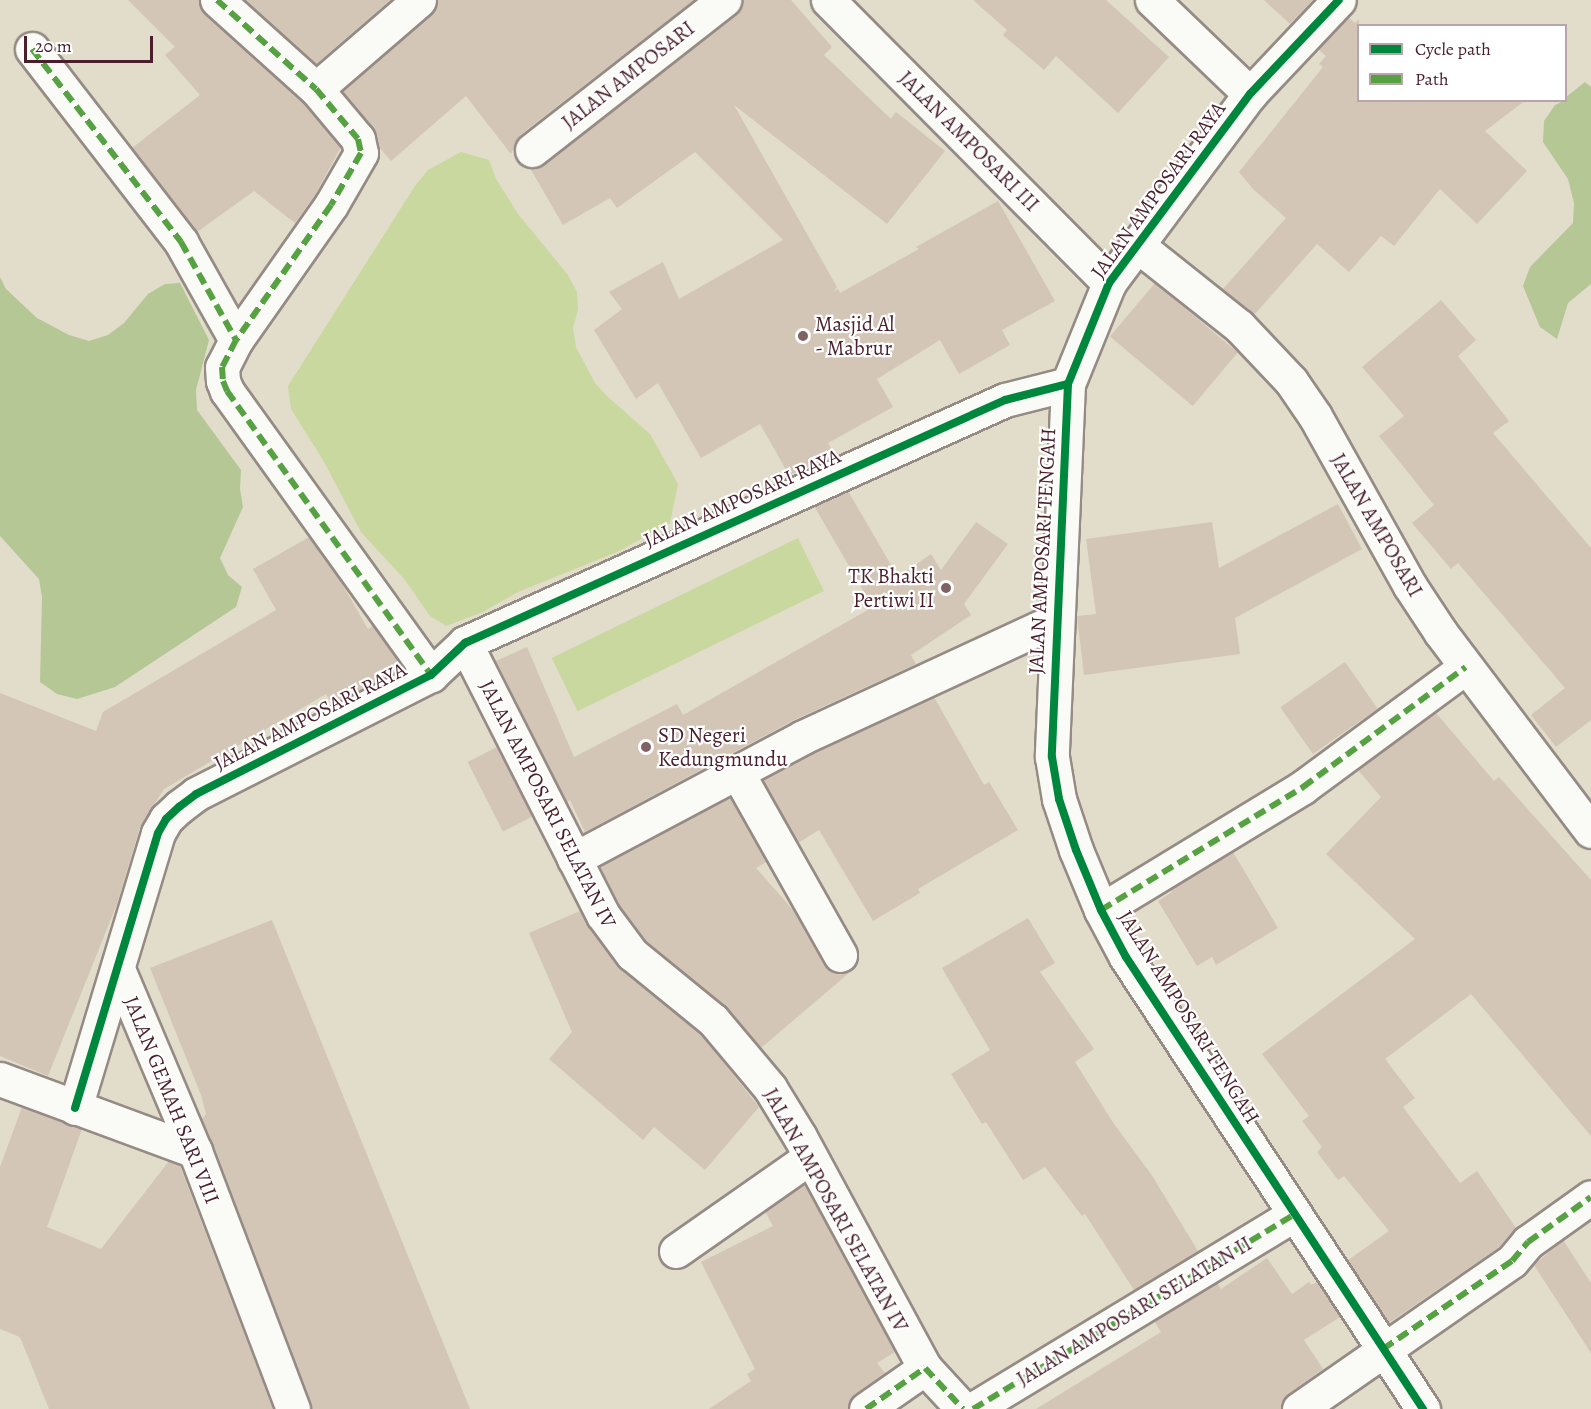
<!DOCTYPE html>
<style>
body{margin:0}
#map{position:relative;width:1591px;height:1409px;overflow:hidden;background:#e1ddca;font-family:Alegreya,serif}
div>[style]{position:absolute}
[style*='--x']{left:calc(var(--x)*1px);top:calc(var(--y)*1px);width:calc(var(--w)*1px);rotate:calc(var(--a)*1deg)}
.green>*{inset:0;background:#c8d89e;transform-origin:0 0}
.forest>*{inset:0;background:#b4c795}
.building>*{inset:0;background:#d3c6b7;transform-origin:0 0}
.roads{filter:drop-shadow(2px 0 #958b84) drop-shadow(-2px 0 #958b84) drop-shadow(0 2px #958b84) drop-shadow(0 -2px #958b84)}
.minor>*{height:33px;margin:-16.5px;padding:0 16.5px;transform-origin:16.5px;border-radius:16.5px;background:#fafaf7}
.quiet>*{height:6px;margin-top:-3px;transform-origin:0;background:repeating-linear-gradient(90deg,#56a243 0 12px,transparent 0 18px)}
.cycleway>*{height:8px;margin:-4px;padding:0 4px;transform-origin:4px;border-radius:4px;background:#00873e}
.dots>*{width:16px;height:16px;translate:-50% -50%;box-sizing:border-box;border:3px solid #fff;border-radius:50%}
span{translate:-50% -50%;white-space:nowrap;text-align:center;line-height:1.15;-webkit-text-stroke:4.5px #fff;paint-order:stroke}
.street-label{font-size:21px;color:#4a1f2b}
.poi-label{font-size:21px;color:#4a1f2b}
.left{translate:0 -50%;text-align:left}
.right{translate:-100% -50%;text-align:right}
.legend{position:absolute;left:1357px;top:24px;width:210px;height:78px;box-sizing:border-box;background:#fff;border:2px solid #b7a5aa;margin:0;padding:8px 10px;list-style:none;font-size:18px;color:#4a1f2b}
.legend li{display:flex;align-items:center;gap:12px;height:30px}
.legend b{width:30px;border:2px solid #b7a5aa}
.scale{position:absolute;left:24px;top:36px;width:129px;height:27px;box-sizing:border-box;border:3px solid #4a1f2b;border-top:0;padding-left:8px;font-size:18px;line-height:21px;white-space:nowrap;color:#4a1f2b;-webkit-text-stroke:4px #fff;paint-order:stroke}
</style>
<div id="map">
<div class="green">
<div style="clip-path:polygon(461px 152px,489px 160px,496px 179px,518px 214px,568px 275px,577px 292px,578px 310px,573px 328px,576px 347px,586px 366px,595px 383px,608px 397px,650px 434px,678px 484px,670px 523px,617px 552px,518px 592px,483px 612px,446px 626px,430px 616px,405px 580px,361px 532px,323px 460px,291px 409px,288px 386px,415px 186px,428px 170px)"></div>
<div style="left:798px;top:538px;width:59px;height:274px;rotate:64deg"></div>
</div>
<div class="forest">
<div style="clip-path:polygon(1585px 82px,1591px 87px,1591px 284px,1568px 303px,1557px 339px,1540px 327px,1523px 286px,1530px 267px,1573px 223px,1574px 203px,1568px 179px,1543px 142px,1544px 121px,1555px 105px,1566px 100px,1566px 97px)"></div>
<div style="clip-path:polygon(0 277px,6px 289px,37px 318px,69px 335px,89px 341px,108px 335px,124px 323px,148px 294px,165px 284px,180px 283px,209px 340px,196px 390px,197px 410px,241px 470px,240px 489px,243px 507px,220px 558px,228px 575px,242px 587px,236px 607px,115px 687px,77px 699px,57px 694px,40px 682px,42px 597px,39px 579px,0 536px)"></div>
</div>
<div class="building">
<div style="clip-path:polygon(128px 0,199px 0,204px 14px,302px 102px,341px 147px,315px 195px,295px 223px,254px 191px,197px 232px,132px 148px,200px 95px,165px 55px,175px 47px)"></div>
<div style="clip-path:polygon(245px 0,390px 0,316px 64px)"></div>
<div style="clip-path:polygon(437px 0,694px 0,520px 135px,511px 154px,466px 96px,391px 161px,379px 147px,372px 127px,342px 91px,431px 14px)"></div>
<div style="clip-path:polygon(742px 0,791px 0,832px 47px,824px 55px,891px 119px,896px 112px,945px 151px,887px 224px,734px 105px,837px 287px,833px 292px,838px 289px,840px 293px,919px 249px,916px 247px,998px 201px,1055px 301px,1002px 330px,1010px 345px,959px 374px,940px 340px,877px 379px,893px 407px,828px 443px,832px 450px,826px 454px,829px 459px,789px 475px,760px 424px,701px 458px,658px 383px,636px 399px,594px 330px,622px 309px,609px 292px,663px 262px,679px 299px,783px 240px,695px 152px,617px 208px,610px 198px,563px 225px,530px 168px,544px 165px,736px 15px)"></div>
<div style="clip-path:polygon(973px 0,1106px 0,1169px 57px,1118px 113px,1056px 56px,1044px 70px,1003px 35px,1007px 30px)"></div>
<div style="clip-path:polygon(1264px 0,1313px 0,1290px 24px)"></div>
<div style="clip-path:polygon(1348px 17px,1355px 23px,1359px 19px,1359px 100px,1526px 100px,1485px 131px,1527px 171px,1477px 224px,1440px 189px,1394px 246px,1381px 236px,1349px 272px,1317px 244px,1254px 315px,1223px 289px,1286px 218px,1253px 189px,1239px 172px,1323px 67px,1319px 64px,1326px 56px,1318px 49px)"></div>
<div style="left:1155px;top:283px;width:108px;height:70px;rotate:40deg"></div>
<div style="clip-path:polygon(1441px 300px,1476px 340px,1458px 356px,1509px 421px,1493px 433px,1591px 548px,1591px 720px,1556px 747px,1531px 715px,1565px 688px,1458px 563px,1451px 569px,1412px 523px,1434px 505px,1379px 436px,1404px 416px,1362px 367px)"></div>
<div style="clip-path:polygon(848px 491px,898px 577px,931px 554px,941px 570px,976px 522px,1008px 544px,964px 604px,971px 615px,911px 655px,916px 664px,794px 720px,585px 832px,570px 800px,567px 802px,496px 661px,527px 647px,574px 757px,677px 704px,683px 715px,873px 607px,814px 506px)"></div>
<div style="clip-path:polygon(1338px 504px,1362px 549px,1235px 618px,1240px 654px,1084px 675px,1077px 616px,1096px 614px,1086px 539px,1212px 522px,1219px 568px)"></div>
<div style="clip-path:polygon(309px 537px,341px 582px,368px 629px,373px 626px,403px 668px,332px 704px,326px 694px,164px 789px,140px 827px,117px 904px,48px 1076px,0 1056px,0 693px,96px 731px,103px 712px,276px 610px,253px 569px)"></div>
<div style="left:1345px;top:662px;width:57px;height:79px;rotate:55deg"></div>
<div style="clip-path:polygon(934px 697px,984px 785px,989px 782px,1018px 830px,918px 889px,920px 893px,873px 921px,819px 830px,798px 843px,763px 780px,811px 754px)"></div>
<div style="clip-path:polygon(1436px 713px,1494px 781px,1499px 777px,1591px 880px,1591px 1136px,1471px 994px,1385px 1059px,1415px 1098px,1403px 1107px,1460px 1183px,1477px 1171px,1516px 1228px,1499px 1247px,1389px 1323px,1348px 1260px,1389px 1231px,1344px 1176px,1338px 1180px,1317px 1152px,1322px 1147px,1302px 1121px,1309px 1116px,1262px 1054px,1415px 939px,1326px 854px,1381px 797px,1358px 770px)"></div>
<div style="left:497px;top:747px;width:78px;height:33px;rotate:63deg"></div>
<div style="clip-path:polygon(730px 797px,766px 862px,756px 868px,793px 910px,824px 965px,831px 971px,849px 973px,761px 1048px,725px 1006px,646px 941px,619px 905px,600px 866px)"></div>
<div style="clip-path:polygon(1233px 852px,1278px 928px,1216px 965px,1212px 957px,1197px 966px,1158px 901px,1172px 892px,1171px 890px)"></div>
<div style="clip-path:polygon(580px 911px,617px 965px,700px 1033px,759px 1107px,705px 1170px,654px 1127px,643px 1140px,549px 1059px,572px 1032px,529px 933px)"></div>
<div style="clip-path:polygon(1028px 918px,1055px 963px,1040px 972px,1094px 1049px,1075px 1062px,1114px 1124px,1151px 1174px,1198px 1251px,1134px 1290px,1085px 1214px,1082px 1216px,1045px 1167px,1023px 1180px,986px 1122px,982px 1124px,951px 1074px,990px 1050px,942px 968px)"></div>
<div style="clip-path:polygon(272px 920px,382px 1192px,470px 1409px,311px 1409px,202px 1119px,206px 1114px,201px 1095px,150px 968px)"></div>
<div style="clip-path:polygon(22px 1107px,82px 1129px,47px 1227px,101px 1249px,169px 1161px,180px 1166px,273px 1409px,49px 1409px,20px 1337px,0 1329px,0 1167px)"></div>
<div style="clip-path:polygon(805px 1185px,895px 1352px,877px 1363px,885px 1373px,855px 1394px,848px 1409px,709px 1409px,751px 1381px,747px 1374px,755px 1369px,701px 1262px,773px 1226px,765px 1211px)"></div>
<div style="clip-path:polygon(1563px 1240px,1591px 1283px,1591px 1353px,1534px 1265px)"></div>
<div style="clip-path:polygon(1267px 1258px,1292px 1294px,1309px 1282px,1311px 1285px,1317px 1282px,1340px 1317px,1304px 1340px,1323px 1369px,1288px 1394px,1281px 1409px,1036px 1409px,1161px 1332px,1154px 1321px,1217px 1283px,1221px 1289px)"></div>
</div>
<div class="roads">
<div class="minor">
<div style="--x:217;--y:0;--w:133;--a:42"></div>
<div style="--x:316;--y:89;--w:65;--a:50"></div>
<div style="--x:358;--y:139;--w:14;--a:78"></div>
<div style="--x:361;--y:153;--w:60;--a:120"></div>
<div style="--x:331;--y:205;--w:165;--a:125.1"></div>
<div style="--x:236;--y:340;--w:30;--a:117"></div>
<div style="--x:222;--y:367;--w:14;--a:86"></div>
<div style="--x:223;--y:381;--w:11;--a:68"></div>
<div style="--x:227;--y:391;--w:350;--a:54.3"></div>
<div style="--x:828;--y:0;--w:399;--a:45.2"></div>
<div style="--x:1152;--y:0;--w:136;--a:43.8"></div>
<div style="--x:32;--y:49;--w:244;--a:52.3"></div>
<div style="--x:181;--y:242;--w:112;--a:60.7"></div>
<div style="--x:316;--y:89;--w:136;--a:-40.8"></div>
<div style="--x:532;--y:150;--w:244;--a:-38"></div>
<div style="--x:1137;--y:245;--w:130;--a:38.5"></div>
<div style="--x:1239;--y:326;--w:76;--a:46.6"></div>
<div style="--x:1291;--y:381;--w:42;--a:55.6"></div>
<div style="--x:1315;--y:416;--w:195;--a:60.8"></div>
<div style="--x:1410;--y:586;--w:56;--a:56.6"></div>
<div style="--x:1441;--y:633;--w:248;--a:52.9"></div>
<div style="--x:1068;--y:384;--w:373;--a:92.5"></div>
<div style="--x:1052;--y:757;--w:43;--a:80.5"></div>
<div style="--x:1059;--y:799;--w:54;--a:71.6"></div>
<div style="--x:1076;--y:850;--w:65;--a:67.4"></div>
<div style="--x:1101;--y:910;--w:53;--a:62"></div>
<div style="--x:1126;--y:957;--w:541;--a:56.69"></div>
<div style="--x:465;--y:643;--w:305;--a:63.1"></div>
<div style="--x:603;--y:915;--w:49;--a:53.4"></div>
<div style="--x:632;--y:954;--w:104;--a:39.2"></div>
<div style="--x:713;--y:1020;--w:89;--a:50"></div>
<div style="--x:770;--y:1088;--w:57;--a:58.5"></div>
<div style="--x:800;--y:1137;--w:263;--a:61.6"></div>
<div style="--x:925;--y:1368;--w:56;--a:47.2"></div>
<div style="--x:737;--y:772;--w:210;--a:60.6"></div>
<div style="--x:574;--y:859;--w:259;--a:-28"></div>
<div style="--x:803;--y:737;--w:279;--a:-24.8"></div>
<div style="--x:1101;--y:910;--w:237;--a:-31.3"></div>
<div style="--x:1303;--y:787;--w:202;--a:-36.4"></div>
<div style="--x:118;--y:969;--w:198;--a:67.1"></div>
<div style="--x:195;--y:1151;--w:276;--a:69.2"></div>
<div style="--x:0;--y:1079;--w:208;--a:20.3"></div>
<div style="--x:75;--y:1108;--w:287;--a:-73.2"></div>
<div style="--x:158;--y:833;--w:16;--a:-60"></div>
<div style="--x:166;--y:819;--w:18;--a:-43"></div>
<div style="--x:179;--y:807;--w:21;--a:-37"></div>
<div style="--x:196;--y:794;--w:263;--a:-26.9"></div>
<div style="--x:431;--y:675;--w:47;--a:-43.3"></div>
<div style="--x:465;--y:643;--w:592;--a:-24.23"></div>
<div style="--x:1005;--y:400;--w:65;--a:-14.3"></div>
<div style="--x:1068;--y:384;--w:109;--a:-67.9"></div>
<div style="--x:1109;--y:283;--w:236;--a:-53.3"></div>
<div style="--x:1250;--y:94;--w:129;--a:-46.6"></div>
<div style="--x:676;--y:1251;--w:164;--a:-35"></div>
<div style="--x:866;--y:1409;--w:72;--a:-34.8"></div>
<div style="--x:973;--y:1409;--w:376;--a:-31.2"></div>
<div style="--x:1299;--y:1409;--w:259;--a:-34.8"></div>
<div style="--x:1512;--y:1261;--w:25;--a:-50"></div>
<div style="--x:1528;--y:1242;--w:77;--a:-35.5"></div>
</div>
</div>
<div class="quiet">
<div style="--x:217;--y:0;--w:133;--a:42"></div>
<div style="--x:316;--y:89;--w:65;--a:50"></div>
<div style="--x:358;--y:139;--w:14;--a:78"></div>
<div style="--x:361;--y:153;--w:60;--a:120"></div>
<div style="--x:331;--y:205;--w:165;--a:125.1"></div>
<div style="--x:236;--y:340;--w:30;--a:117"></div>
<div style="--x:222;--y:367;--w:14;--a:86"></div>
<div style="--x:223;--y:381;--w:11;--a:68"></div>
<div style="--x:227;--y:391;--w:350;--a:54.3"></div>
<div style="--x:32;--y:49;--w:244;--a:52.3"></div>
<div style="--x:181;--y:242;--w:112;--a:60.7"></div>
<div style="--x:1101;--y:910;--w:237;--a:-31.3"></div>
<div style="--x:1303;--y:787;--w:202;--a:-36.4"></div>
<div style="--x:1383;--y:1349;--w:156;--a:-34.3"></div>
<div style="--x:1512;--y:1261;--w:25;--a:-50"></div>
<div style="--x:1528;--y:1242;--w:77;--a:-35.5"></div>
<div style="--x:866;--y:1409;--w:72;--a:-34.8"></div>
<div style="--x:925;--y:1368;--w:56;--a:47.2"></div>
<div style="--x:973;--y:1409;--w:376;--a:-31.2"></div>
</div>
<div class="cycleway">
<div style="--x:1068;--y:384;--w:373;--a:92.5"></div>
<div style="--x:1052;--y:757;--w:43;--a:80.5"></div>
<div style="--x:1059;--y:799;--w:54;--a:71.6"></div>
<div style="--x:1076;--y:850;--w:65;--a:67.4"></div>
<div style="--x:1101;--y:910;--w:53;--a:62"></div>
<div style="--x:1126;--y:957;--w:541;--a:56.69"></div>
<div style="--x:75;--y:1108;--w:287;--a:-73.2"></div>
<div style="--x:158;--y:833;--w:16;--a:-60"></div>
<div style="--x:166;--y:819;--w:18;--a:-43"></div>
<div style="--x:179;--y:807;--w:21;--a:-37"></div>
<div style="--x:196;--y:794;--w:263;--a:-26.9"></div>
<div style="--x:431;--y:675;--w:47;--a:-43.3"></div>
<div style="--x:465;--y:643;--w:592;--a:-24.23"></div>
<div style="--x:1005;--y:400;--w:65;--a:-14.3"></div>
<div style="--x:1068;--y:384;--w:109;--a:-67.9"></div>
<div style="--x:1109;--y:283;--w:236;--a:-53.3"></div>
<div style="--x:1250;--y:94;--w:129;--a:-46.6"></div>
</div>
<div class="dots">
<div style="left:803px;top:336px;background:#7f6263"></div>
<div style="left:946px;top:588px;background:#7f6263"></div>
<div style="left:646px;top:747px;background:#7f6263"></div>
</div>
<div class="street-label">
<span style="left:628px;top:75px;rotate:-38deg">JALAN AMPOSARI</span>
<span style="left:969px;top:141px;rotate:45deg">JALAN AMPOSARI III</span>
<span style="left:1158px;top:190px;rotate:-54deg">JALAN AMPOSARI RAYA</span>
<span style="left:742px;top:498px;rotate:-24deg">JALAN AMPOSARI RAYA</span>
<span style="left:1377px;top:525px;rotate:60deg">JALAN AMPOSARI</span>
<span style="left:1042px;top:551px;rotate:-87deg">JALAN AMPOSARI TENGAH</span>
<span style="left:310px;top:716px;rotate:-27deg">JALAN AMPOSARI RAYA</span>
<span style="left:548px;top:804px;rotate:63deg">JALAN AMPOSARI SELATAN IV</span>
<span style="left:1189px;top:1017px;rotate:58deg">JALAN AMPOSARI TENGAH</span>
<span style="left:172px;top:1100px;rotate:68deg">JALAN GEMAH SARI VIII</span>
<span style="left:836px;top:1210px;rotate:61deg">JALAN AMPOSARI SELATAN IV</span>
<span style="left:1134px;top:1311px;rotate:-31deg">JALAN AMPOSARI SELATAN II</span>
</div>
<div class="poi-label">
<span class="left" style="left:815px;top:336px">Masjid Al<br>- Mabrur</span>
<span class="right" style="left:934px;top:588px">TK Bhakti<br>Pertiwi II</span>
<span class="left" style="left:658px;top:747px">SD Negeri<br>Kedungmundu</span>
</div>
<ul class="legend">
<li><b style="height:8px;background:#00873e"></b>Cycle path</li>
<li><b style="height:8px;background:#56a243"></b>Path</li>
</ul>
<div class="scale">20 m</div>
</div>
